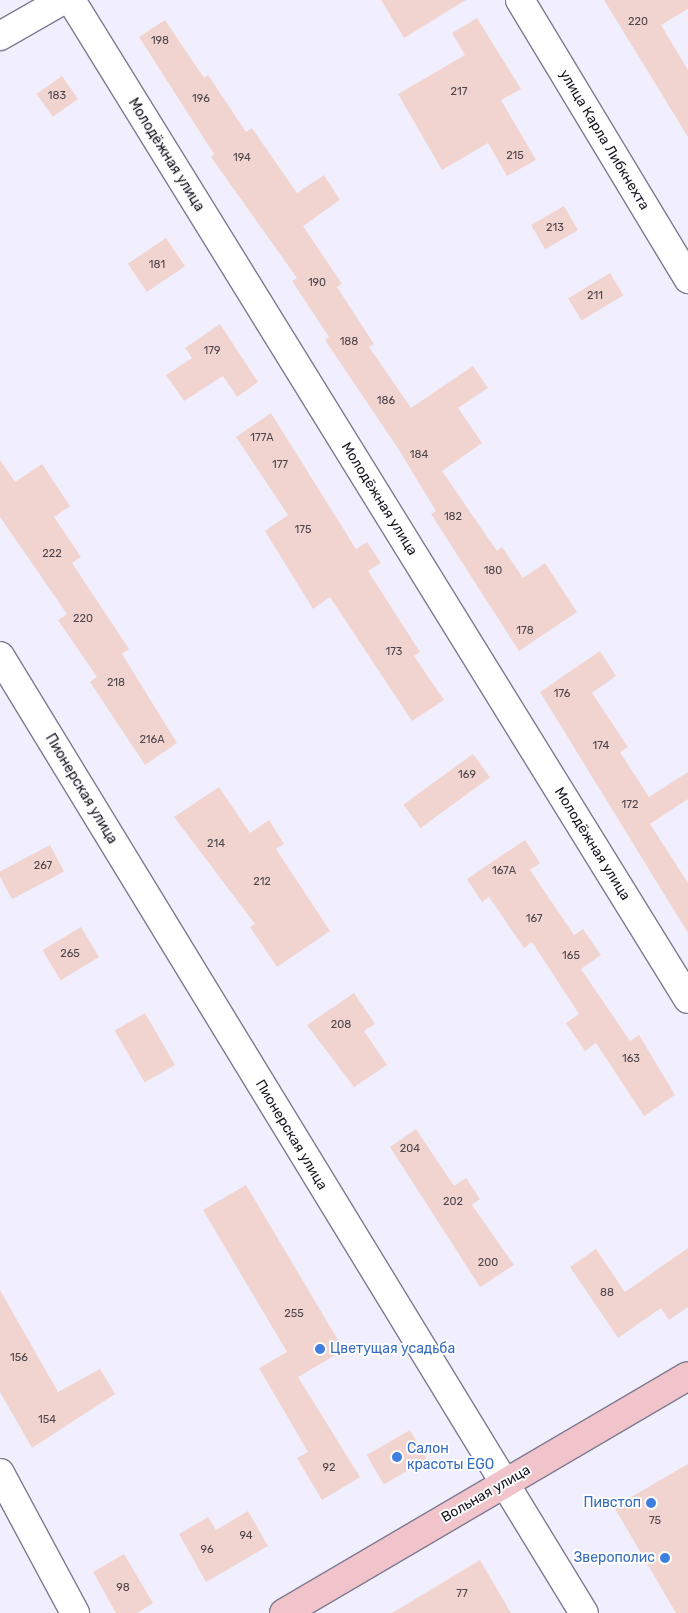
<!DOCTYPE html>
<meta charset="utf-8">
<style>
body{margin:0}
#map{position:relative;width:688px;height:1613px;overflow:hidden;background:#f1effe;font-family:Rubik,sans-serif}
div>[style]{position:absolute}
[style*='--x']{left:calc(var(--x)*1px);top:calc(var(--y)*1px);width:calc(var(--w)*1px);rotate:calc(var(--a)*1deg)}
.building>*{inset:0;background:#f1d4cf;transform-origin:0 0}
.roads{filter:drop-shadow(1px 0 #7e7b91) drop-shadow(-1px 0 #7e7b91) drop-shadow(0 1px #7e7b91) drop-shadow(0 -1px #7e7b91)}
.minor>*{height:28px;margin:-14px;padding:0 14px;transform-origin:14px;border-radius:14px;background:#fff}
.tertiary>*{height:28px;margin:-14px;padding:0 14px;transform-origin:14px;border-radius:14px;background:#fff}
.primary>*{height:28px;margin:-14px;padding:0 14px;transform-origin:14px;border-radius:14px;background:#f1c3ca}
.dots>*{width:14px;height:14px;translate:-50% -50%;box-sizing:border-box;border:2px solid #fefefe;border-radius:50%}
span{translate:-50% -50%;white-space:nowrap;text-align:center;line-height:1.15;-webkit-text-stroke:4px #fefefe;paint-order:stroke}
.number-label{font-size:11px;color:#4d454a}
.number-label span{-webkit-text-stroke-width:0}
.street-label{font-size:14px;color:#16151d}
.shop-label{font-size:14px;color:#366cbe}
.left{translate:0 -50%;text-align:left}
.right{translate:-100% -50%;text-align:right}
</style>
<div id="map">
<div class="building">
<div style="clip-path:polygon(381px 0,466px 0,404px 38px)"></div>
<div style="clip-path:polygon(604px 0,688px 0,688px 9px,661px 25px,688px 70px,688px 137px)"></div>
<div style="clip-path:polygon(477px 18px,521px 89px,501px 100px,536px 160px,507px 176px,488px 143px,442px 170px,398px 94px,465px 55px,452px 33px)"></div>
<div style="clip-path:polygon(165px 20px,204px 78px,208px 75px,246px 132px,252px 128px,297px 193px,324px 175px,340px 200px,303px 226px,342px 284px,337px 287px,374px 344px,369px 347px,411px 408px,473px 366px,488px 388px,458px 408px,482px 443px,442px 471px,497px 551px,502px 547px,523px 578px,545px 563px,577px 612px,519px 651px,431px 514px,436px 511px,399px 450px,325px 340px,329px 337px,292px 281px,297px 278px,211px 157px,214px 154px,139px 37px)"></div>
<div style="left:62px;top:76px;width:28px;height:31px;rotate:55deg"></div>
<div style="left:564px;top:206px;width:28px;height:38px;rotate:60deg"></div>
<div style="left:166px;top:238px;width:34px;height:46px;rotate:56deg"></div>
<div style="left:610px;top:273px;width:26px;height:49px;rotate:59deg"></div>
<div style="clip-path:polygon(220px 324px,258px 382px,237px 397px,223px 376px,184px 401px,166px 375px,192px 358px,185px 348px)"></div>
<div style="clip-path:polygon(271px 413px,356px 549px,367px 542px,381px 563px,368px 571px,420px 652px,414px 656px,444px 700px,412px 721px,330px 597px,313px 609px,265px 531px,288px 515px,236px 437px)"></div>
<div style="clip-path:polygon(0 460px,15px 482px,42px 464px,70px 506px,54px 517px,81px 557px,72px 563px,129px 649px,122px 654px,177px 743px,145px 765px,90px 682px,97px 677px,58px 620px,67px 614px,0 517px)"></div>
<div style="clip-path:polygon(600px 651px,616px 676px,592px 693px,628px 747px,620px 752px,649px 797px,688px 772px,688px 799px,650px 824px,688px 883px,688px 933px,540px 692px)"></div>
<div style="left:473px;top:754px;width:29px;height:86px;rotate:54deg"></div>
<div style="clip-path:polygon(219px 787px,250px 833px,269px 820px,284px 844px,276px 849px,330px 931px,277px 967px,250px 927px,255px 924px,174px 817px)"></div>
<div style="clip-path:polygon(525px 840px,540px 863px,530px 870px,574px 935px,583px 929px,601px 955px,581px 969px,630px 1041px,639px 1035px,675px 1095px,644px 1116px,596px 1043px,585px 1051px,566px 1023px,579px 1014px,532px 942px,524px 948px,489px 897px,482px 902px,467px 879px)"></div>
<div style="left:50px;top:845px;width:30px;height:59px;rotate:62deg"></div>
<div style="left:81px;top:927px;width:35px;height:45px;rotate:59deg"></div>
<div style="clip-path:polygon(354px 993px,375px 1024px,364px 1031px,387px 1065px,354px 1087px,307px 1025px)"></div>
<div style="left:145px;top:1013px;width:60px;height:35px;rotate:60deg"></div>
<div style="clip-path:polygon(416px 1129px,454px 1186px,466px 1178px,480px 1199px,472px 1205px,514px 1265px,480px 1287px,390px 1147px)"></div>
<div style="clip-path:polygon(246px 1185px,344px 1350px,298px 1377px,360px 1477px,322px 1500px,297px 1458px,308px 1452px,259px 1368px,287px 1352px,203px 1210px)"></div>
<div style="clip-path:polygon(688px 1248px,688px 1307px,669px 1320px,661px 1308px,618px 1338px,570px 1267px,596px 1249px,625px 1292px)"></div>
<div style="clip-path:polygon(0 1290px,58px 1392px,100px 1369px,115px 1394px,32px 1448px,0 1392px)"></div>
<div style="left:410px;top:1430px;width:34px;height:50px;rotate:60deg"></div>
<div style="clip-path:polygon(688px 1464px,688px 1613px,676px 1613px,614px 1507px)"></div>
<div style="clip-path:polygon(248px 1511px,268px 1546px,206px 1582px,179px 1534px,208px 1517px,216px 1530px)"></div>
<div style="clip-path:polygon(124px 1554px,153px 1603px,137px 1613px,116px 1613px,93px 1572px)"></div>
<div style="clip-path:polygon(480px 1560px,511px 1613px,392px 1613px)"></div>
</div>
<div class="roads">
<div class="minor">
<div style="--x:71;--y:0;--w:1174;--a:58.3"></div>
<div style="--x:520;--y:0;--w:326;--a:58.9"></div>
<div style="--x:0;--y:36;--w:73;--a:-29.7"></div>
<div style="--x:0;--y:1473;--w:159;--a:61.8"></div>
</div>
<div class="tertiary">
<div style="--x:0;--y:656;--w:1121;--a:58.61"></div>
</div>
<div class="primary">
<div style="--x:284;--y:1613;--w:468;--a:-30.4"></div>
</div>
</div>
<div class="dots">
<div style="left:320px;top:1349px;background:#3f7fe0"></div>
<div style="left:397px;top:1457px;background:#3f7fe0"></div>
<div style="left:651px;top:1503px;background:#3f7fe0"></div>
<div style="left:665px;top:1558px;background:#3f7fe0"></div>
</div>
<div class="number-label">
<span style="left:638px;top:22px">220</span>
<span style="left:160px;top:41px">198</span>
<span style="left:459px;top:92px">217</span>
<span style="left:57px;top:96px">183</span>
<span style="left:201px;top:99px">196</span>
<span style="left:515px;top:156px">215</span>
<span style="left:242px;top:158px">194</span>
<span style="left:555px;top:228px">213</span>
<span style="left:157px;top:265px">181</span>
<span style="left:317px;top:283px">190</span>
<span style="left:595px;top:296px">211</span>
<span style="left:349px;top:342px">188</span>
<span style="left:212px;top:351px">179</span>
<span style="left:386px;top:401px">186</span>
<span style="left:262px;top:438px">177А</span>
<span style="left:419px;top:455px">184</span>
<span style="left:280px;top:465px">177</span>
<span style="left:453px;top:517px">182</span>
<span style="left:303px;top:530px">175</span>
<span style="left:52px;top:554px">222</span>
<span style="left:493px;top:571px">180</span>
<span style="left:83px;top:619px">220</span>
<span style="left:525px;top:631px">178</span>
<span style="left:394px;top:652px">173</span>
<span style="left:116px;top:683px">218</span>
<span style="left:562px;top:694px">176</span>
<span style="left:152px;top:740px">216А</span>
<span style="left:601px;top:746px">174</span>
<span style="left:467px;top:775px">169</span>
<span style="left:630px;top:805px">172</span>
<span style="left:216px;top:844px">214</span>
<span style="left:43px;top:866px">267</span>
<span style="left:504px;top:871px">167А</span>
<span style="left:262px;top:882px">212</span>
<span style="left:534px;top:919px">167</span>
<span style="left:70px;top:954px">265</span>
<span style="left:571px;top:956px">165</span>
<span style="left:341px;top:1025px">208</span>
<span style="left:631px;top:1059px">163</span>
<span style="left:410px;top:1149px">204</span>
<span style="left:453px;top:1202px">202</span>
<span style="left:488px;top:1263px">200</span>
<span style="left:607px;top:1293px">88</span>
<span style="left:294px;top:1314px">255</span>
<span style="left:19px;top:1358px">156</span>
<span style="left:47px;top:1420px">154</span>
<span style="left:329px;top:1468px">92</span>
<span style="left:655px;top:1521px">75</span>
<span style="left:246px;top:1536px">94</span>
<span style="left:207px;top:1550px">96</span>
<span style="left:123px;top:1588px">98</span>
<span style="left:462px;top:1594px">77</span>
</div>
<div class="street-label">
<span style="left:604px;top:140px;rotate:59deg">улица Карла Либкнехта</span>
<span style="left:166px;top:155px;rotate:58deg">Молодёжная улица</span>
<span style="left:379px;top:499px;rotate:58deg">Молодёжная улица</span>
<span style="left:81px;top:789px;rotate:59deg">Пионерская улица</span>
<span style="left:592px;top:844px;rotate:58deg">Молодёжная улица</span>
<span style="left:291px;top:1135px;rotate:59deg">Пионерская улица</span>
<span style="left:486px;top:1494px;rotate:-30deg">Вольная улица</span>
</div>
<div class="shop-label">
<span class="left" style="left:330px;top:1349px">Цветущая усадьба</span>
<span class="left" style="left:407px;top:1457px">Салон<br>красоты EGO</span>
<span class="right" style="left:641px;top:1503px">Пивстоп</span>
<span class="right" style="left:655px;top:1558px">Зверополис</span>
</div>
</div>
